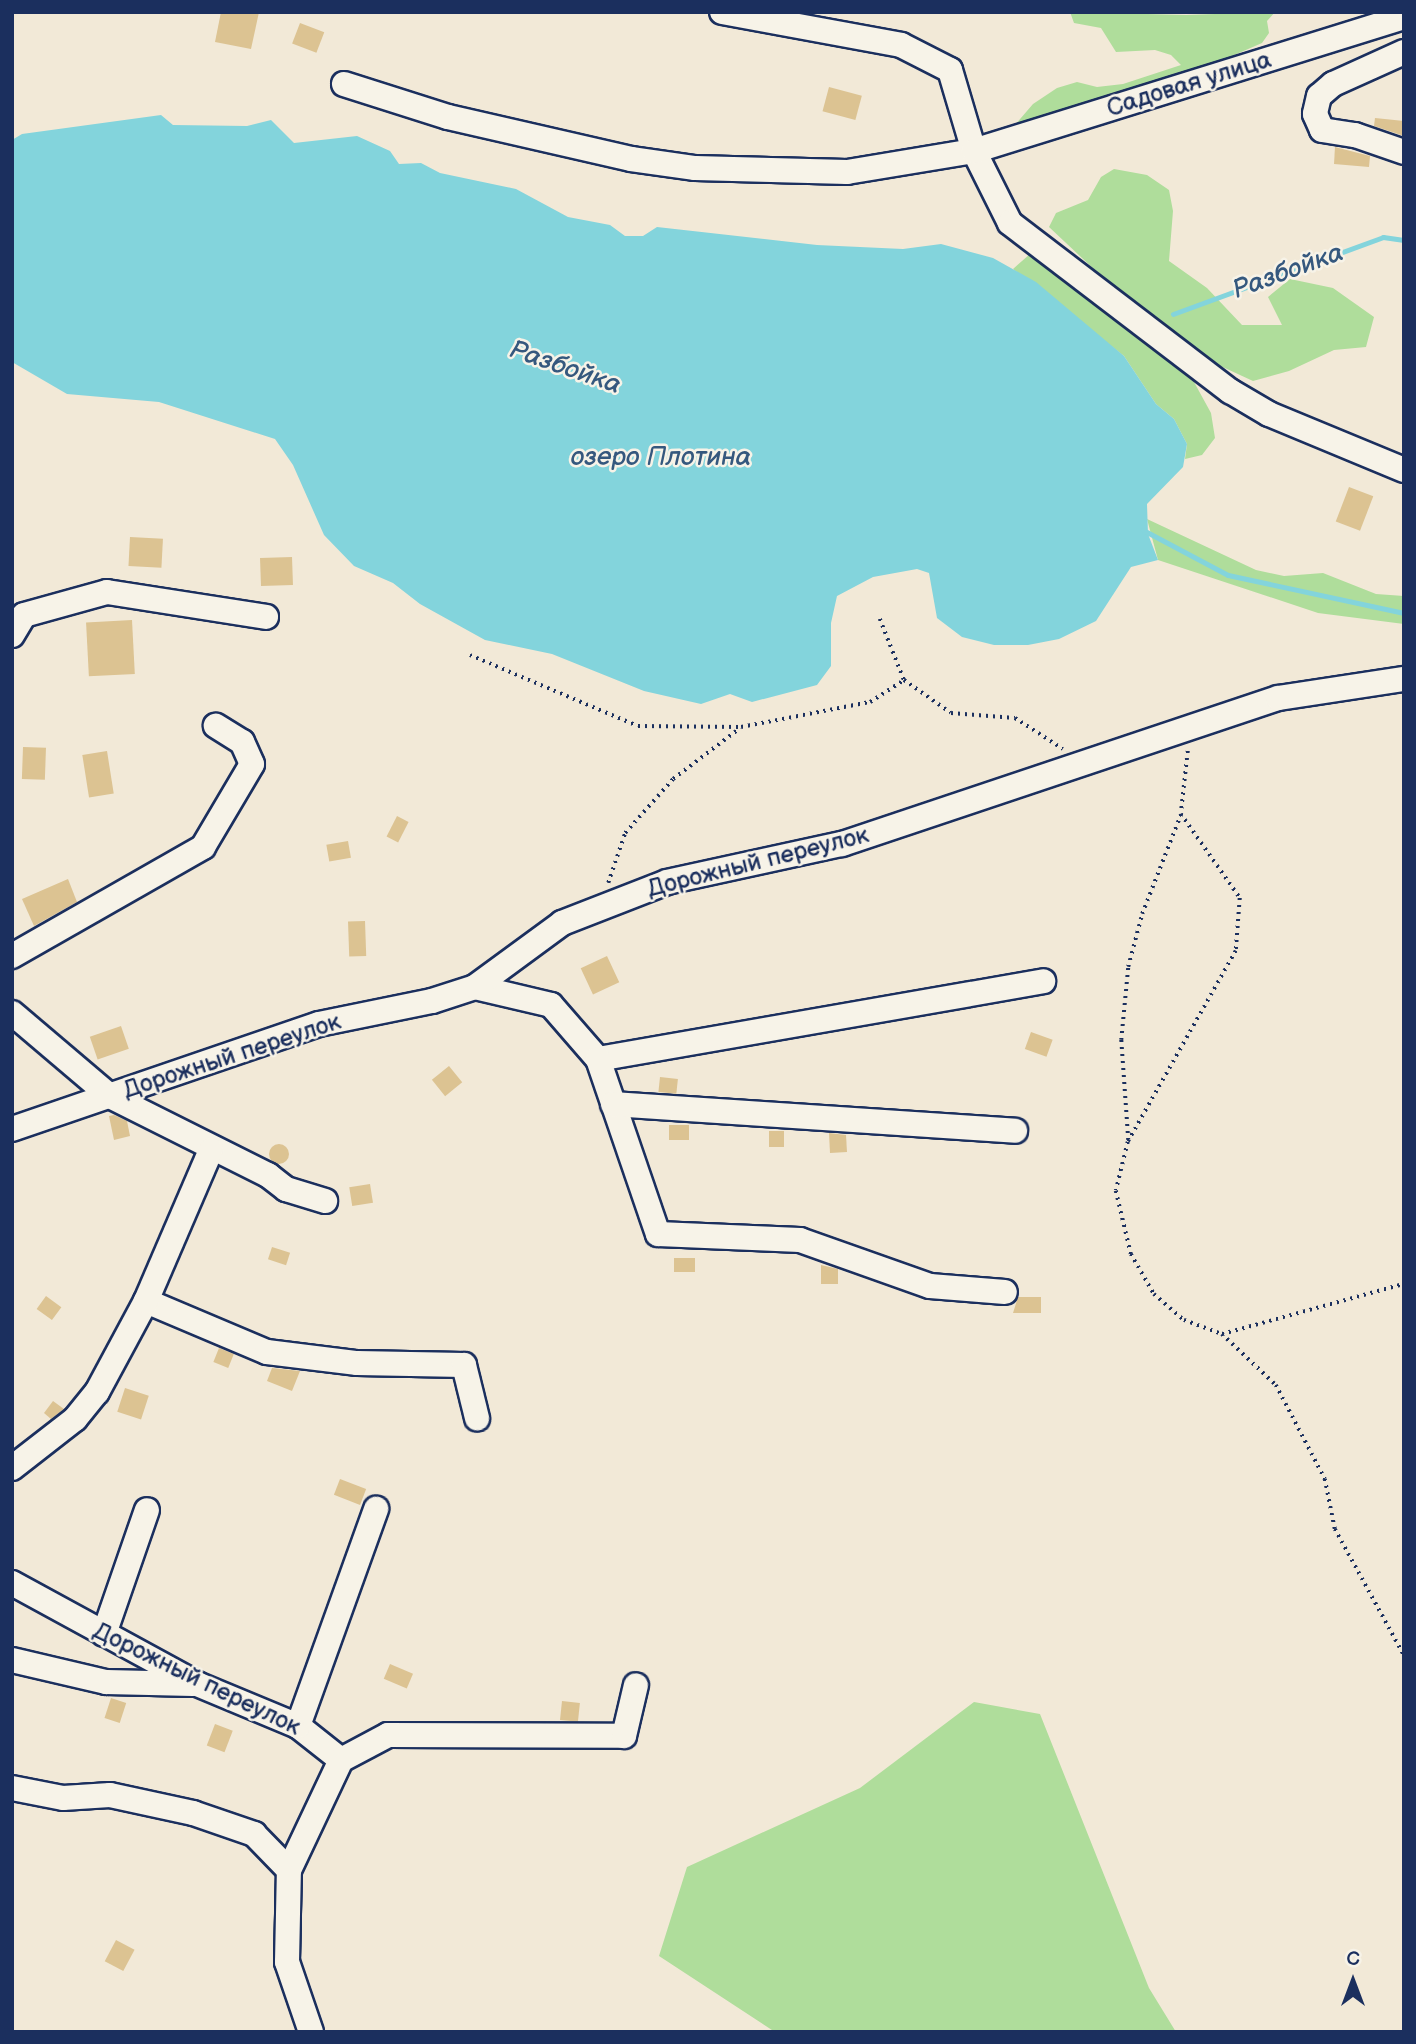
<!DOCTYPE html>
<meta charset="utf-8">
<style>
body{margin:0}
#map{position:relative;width:1416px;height:2044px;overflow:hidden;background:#f2e9d7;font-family:"Balsamiq Sans",sans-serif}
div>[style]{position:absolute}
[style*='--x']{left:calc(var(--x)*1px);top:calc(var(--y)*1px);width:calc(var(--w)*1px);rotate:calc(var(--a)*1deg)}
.green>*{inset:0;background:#afdd9b}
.water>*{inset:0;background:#83d4dc}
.stream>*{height:5px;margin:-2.5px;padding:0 2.5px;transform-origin:2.5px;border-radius:2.5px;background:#83d4dc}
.building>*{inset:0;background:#dcc392;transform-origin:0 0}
.round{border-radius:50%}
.path>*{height:3.5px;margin-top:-1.75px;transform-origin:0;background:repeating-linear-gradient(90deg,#1b2f5e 0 2px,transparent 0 7px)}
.roads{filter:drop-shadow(2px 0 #1b2f5e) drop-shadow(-2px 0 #1b2f5e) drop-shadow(0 2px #1b2f5e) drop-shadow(0 -2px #1b2f5e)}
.minor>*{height:24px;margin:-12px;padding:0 12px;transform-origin:12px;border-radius:12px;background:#f7f3e8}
span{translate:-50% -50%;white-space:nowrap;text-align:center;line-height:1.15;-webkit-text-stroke:5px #f7f3e8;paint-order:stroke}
.street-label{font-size:24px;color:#1b2f5e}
.water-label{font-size:26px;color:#35587e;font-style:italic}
.frame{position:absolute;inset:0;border:14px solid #1b2f5e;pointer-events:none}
.north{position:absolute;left:1318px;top:1946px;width:70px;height:70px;-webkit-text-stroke:5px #f7f3e8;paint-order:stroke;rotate:0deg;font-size:19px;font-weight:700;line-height:28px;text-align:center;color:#1b2f5e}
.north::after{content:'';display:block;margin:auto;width:24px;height:32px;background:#1b2f5e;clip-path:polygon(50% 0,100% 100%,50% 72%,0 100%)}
</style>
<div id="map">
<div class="green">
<div style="clip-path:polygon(1070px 12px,1186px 15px,1275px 12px,1267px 21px,1269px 33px,1262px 43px,1202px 69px,1014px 126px,1033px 104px,1057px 88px,1077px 82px,1097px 87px,1123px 84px,1181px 65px,1171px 55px,1155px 50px,1116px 52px,1101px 28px,1074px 23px)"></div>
<div style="clip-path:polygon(1114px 169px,1147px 175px,1169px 190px,1173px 211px,1169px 261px,1207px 288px,1242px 325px,1282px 325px,1268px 297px,1290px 279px,1333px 288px,1374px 317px,1366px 347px,1334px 350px,1289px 371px,1253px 381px,1201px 357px,1194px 382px,1211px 413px,1215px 438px,1202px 455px,1185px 459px,1187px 444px,1174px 419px,1156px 404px,1124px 356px,1013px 269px,1030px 254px,1106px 311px,1115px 289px,1049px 227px,1056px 213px,1088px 200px,1101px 177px)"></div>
<div style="clip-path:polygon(1147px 519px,1256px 570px,1284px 576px,1323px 573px,1376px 594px,1404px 596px,1404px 624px,1318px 613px,1158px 560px)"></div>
<div style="clip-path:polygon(974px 1702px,1040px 1714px,1149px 1988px,1176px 2032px,775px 2032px,659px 1956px,687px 1867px,860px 1788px)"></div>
</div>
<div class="water">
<div style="clip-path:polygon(161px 115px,173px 125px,247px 126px,271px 120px,294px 143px,357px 136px,390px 151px,399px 164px,421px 163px,440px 173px,516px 189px,568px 217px,610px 225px,625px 236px,643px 236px,657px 227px,817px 245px,903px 249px,941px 244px,993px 258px,1036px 282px,1124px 356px,1156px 404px,1174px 419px,1187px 444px,1183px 467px,1147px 504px,1148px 534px,1158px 560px,1131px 567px,1096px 621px,1059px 639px,1028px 645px,994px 645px,962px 637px,937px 618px,929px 573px,917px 569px,873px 577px,837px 596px,831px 623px,831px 666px,817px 685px,752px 702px,730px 694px,701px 704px,644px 691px,552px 654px,485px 640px,420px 604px,393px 583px,354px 566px,324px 535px,293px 465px,275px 439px,159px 402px,67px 394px,12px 362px,12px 140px,22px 134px)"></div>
</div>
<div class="stream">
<div style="--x:1173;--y:314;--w:224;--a:-20.1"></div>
<div style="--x:1383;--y:237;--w:21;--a:8"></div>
<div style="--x:1143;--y:530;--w:96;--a:27.9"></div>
<div style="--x:1228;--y:575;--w:180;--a:12.2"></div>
</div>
<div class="building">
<div style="clip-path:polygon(221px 12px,259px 12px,251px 49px,215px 42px)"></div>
<div style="left:300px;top:23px;width:26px;height:22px;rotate:21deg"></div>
<div style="left:829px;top:87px;width:34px;height:25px;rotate:15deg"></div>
<div style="clip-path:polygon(1375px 118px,1404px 121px,1404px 136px,1374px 126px)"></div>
<div style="clip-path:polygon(1335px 147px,1370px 156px,1369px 167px,1334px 164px)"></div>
<div style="left:1349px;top:487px;width:26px;height:37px;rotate:21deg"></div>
<div style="left:130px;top:537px;width:33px;height:29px;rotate:3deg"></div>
<div style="left:292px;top:557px;width:28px;height:32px;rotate:88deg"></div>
<div style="left:132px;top:620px;width:54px;height:46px;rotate:87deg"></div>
<div style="left:23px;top:747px;width:23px;height:32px;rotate:2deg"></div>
<div style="left:107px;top:751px;width:43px;height:25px;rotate:81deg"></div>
<div style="left:397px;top:816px;width:13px;height:23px;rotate:27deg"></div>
<div style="left:348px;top:841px;width:17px;height:22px;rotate:80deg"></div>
<div style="clip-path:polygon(68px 879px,77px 902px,34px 926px,22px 899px)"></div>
<div style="left:365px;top:921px;width:35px;height:17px;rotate:88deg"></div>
<div style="left:607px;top:956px;width:29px;height:29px;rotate:65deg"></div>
<div style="left:121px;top:1026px;width:24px;height:33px;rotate:71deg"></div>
<div style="left:1031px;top:1032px;width:23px;height:18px;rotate:20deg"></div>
<div style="left:449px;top:1066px;width:21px;height:22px;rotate:51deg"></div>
<div style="left:660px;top:1077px;width:18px;height:15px;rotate:6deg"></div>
<div style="clip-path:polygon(114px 1115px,127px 1121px,130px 1136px,114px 1140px,109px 1116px)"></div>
<div style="left:669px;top:1125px;width:20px;height:15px"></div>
<div style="left:769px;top:1131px;width:15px;height:16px"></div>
<div style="clip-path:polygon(829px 1133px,846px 1135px,847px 1152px,830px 1153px)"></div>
<div class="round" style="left:269px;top:1144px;width:20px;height:20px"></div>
<div style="left:370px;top:1184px;width:19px;height:21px;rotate:81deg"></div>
<div style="left:272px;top:1247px;width:19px;height:13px;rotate:18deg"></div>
<div style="left:674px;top:1258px;width:21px;height:14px"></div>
<div style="clip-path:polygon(821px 1265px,838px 1269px,838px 1284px,821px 1284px)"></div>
<div style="left:46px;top:1296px;width:19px;height:16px;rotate:36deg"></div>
<div style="clip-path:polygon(1018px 1297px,1041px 1297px,1041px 1313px,1013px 1313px)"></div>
<div style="left:219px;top:1348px;width:16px;height:15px;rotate:22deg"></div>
<div style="clip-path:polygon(272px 1368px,300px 1371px,292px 1391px,267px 1381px)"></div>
<div style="left:125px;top:1388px;width:25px;height:25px;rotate:18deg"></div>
<div style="clip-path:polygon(53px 1401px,64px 1409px,51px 1419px,44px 1413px)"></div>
<div style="left:340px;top:1479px;width:28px;height:17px;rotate:21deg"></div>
<div style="left:390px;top:1664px;width:25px;height:16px;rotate:23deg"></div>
<div style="left:111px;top:1698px;width:16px;height:21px;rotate:18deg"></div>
<div style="left:562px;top:1701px;width:18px;height:19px;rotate:6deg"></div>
<div style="left:215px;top:1724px;width:19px;height:23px;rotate:21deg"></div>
<div style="left:116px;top:1940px;width:21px;height:24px;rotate:28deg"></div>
</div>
<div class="path">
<div style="--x:880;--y:619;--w:66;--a:68.5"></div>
<div style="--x:904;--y:680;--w:57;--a:35.1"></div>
<div style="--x:951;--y:713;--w:64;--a:4.5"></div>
<div style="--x:1015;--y:718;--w:57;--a:32.9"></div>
<div style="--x:470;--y:655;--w:182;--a:22.9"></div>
<div style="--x:638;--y:726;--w:103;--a:0.6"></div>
<div style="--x:741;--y:727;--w:131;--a:-11"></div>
<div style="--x:870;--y:702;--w:40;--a:-32.9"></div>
<div style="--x:1188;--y:751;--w:63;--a:96.3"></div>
<div style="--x:1181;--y:814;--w:103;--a:54.9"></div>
<div style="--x:1240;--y:898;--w:53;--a:94.3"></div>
<div style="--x:1236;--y:951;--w:219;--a:119.5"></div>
<div style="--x:1128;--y:1142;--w:50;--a:103.8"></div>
<div style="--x:1116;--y:1191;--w:65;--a:76.6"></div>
<div style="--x:1131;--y:1254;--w:46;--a:60.1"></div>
<div style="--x:1154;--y:1294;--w:40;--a:41"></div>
<div style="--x:1184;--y:1320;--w:40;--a:20.2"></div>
<div style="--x:1222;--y:1334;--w:189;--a:-15.4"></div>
<div style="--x:608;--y:883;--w:53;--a:-71.2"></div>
<div style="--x:625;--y:833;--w:72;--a:-48.4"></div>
<div style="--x:673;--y:779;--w:84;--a:-37.3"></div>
<div style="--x:1128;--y:1140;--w:100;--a:-94"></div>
<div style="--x:1121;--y:1040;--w:73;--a:-84.5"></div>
<div style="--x:1128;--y:967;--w:55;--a:-75.2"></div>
<div style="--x:1142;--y:914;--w:107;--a:-68.7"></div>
<div style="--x:1222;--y:1334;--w:74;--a:43.4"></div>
<div style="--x:1276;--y:1385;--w:106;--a:62.5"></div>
<div style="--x:1325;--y:1479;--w:51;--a:78.7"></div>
<div style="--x:1335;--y:1529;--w:144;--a:61.3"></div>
</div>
<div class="roads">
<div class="minor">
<div style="--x:722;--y:12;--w:182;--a:10.4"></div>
<div style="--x:901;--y:45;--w:55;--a:27"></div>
<div style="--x:950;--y:70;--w:84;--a:73.5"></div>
<div style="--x:974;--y:151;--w:80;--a:63.4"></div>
<div style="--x:1010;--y:223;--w:277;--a:37.4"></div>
<div style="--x:1230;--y:391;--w:45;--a:30.5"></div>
<div style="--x:1269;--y:414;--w:146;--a:22.5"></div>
<div style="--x:1404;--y:52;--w:78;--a:155.7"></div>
<div style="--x:1333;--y:84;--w:18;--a:139"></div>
<div style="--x:1319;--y:96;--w:18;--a:103"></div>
<div style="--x:1315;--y:114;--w:17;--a:66"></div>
<div style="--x:1322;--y:130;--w:33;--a:9"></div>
<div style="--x:1355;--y:135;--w:52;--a:19.1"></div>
<div style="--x:344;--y:84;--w:109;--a:17.6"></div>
<div style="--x:448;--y:117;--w:188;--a:12.9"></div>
<div style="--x:631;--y:159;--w:65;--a:8"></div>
<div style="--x:695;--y:168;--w:152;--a:1.5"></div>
<div style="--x:847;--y:172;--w:129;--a:-9.4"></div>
<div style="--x:974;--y:151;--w:450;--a:-17.3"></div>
<div style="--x:12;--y:635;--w:23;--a:-59"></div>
<div style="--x:24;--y:615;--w:86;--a:-15.5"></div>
<div style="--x:107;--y:592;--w:161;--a:8.9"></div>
<div style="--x:12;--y:956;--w:220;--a:-29.7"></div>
<div style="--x:203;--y:847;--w:96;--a:-59.4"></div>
<div style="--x:252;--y:764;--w:24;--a:-114"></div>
<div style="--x:242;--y:742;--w:31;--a:-148"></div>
<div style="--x:475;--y:987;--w:78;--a:13.3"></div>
<div style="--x:551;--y:1005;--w:72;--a:49"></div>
<div style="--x:598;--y:1059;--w:452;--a:-9.9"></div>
<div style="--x:12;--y:1013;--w:128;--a:40.3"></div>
<div style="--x:110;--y:1096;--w:177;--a:26.6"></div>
<div style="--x:268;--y:1175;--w:23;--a:38"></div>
<div style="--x:286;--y:1189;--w:41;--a:17.1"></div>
<div style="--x:598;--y:1059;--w:185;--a:71.1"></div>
<div style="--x:658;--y:1234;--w:142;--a:2.4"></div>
<div style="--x:800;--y:1240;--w:138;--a:19.5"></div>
<div style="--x:930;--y:1286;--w:75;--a:4.6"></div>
<div style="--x:613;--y:1104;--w:403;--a:3.8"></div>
<div style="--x:12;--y:1129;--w:324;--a:-18.9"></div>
<div style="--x:319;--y:1024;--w:115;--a:-11.5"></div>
<div style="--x:432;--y:1001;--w:45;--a:-18"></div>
<div style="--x:475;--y:987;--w:108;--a:-36.3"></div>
<div style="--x:562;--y:923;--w:113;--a:-21.3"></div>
<div style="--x:667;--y:882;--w:179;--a:-12.3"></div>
<div style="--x:842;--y:844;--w:460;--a:-18.5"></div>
<div style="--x:1278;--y:698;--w:127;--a:-8.6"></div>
<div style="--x:146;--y:1301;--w:131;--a:22.9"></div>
<div style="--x:267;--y:1352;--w:91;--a:7"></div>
<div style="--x:357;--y:1363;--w:107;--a:1.1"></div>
<div style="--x:464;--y:1365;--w:55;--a:76.2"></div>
<div style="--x:12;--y:1468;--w:80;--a:-37.9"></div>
<div style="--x:75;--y:1419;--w:35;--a:-51"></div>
<div style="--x:97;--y:1392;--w:103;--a:-61.7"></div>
<div style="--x:146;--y:1301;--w:164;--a:-66.7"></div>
<div style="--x:12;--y:1583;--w:211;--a:28.6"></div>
<div style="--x:197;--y:1684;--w:109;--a:22.6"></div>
<div style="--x:298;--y:1726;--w:55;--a:38.3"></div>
<div style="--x:104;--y:1634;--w:131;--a:-70.9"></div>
<div style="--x:12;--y:1660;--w:97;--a:13.2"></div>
<div style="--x:106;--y:1682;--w:87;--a:1.3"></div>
<div style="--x:298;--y:1726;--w:231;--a:-70.2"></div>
<div style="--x:12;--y:1788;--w:52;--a:11.1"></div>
<div style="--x:63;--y:1798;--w:47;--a:-3.7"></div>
<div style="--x:110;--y:1795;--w:85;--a:12.2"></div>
<div style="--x:193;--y:1813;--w:65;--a:19"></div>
<div style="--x:254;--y:1834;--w:50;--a:45.8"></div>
<div style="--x:311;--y:2032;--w:74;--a:-108.9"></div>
<div style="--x:287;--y:1962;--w:92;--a:-88.8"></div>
<div style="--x:289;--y:1870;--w:122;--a:-64.7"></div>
<div style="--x:341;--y:1760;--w:53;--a:-28"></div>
<div style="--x:388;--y:1735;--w:236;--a:0.2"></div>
<div style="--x:624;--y:1736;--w:52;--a:-76.8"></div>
</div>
</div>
<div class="street-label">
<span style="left:1189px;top:84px;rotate:-17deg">Садовая улица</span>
<span style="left:758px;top:862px;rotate:-14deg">Дорожный переулок</span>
<span style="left:232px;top:1056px;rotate:-18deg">Дорожный переулок</span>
<span style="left:197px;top:1679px;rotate:26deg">Дорожный переулок</span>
</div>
<div class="water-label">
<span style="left:1288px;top:272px;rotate:-20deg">Разбойка</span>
<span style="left:565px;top:368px;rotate:19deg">Разбойка</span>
<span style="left:661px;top:458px">озеро Плотина</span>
</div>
<div class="frame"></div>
<div class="north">С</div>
</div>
